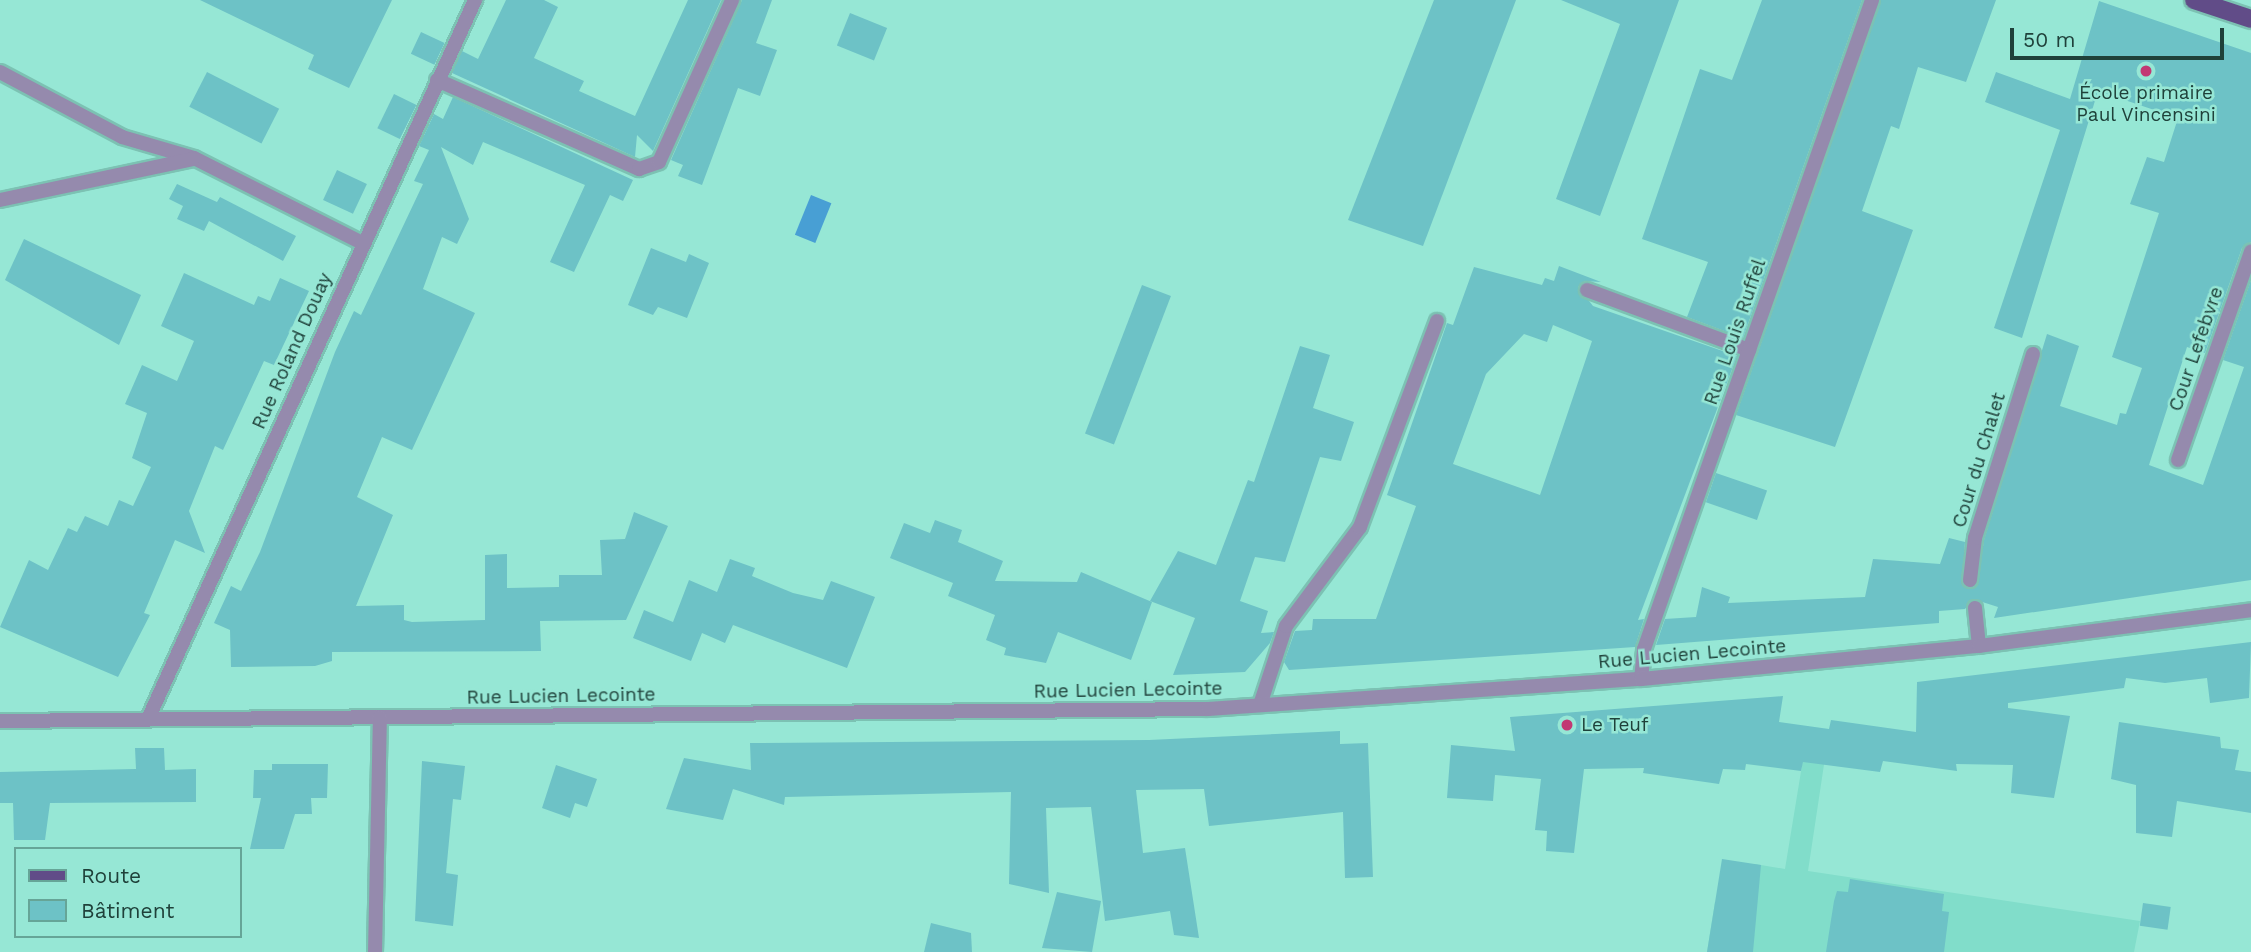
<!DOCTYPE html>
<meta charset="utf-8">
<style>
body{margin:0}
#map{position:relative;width:2251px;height:952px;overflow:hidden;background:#96e7d5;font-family:"Work Sans",sans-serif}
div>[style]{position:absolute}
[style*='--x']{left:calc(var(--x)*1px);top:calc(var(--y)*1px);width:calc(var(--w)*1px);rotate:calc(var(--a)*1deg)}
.built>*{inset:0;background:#81ddca}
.water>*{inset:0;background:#489fd4;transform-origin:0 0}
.building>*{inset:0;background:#6dc2c6;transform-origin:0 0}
.roads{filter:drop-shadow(2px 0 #7cc2b3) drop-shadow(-2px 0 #7cc2b3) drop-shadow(0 2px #7cc2b3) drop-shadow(0 -2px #7cc2b3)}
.lane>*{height:14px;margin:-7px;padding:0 7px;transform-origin:7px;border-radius:7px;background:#958aad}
.street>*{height:14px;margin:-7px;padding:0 7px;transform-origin:7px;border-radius:7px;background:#958aad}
.primary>*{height:18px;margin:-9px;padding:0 9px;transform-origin:9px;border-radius:9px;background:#614c88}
.dots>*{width:19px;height:19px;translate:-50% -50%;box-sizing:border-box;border:4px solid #96e7d5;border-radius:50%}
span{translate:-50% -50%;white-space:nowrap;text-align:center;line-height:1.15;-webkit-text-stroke:5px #96e7d5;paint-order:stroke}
.poi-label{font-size:19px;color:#1f413a}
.left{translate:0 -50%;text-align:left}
.street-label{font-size:19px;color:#1f413a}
.legend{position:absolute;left:14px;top:847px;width:228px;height:91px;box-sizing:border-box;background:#96e7d5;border:2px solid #66a597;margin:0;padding:9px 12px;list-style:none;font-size:21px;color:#1f413a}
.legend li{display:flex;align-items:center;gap:14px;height:35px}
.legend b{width:35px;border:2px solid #66a597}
.scale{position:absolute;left:2010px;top:28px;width:214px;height:32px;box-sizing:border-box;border:4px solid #1f413a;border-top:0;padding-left:9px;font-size:21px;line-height:24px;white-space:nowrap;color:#1f413a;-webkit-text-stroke:5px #96e7d5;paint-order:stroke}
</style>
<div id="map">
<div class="built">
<div style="clip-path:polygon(1807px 735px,1828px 738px,1808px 871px,2140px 921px,2134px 952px,1707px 952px,1715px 902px,1748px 906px,1755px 864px,1785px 869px)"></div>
</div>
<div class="water">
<div style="left:811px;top:195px;width:22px;height:43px;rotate:22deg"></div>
</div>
<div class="building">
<div style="clip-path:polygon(200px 0,392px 0,349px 88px,308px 69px,314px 55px)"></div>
<div style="clip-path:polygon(506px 0,544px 0,558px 7px,534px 58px,584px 81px,579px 91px,635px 116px,688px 0,721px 0,653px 151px,637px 135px,635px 157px,452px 73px,462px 51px,478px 59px)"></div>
<div style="clip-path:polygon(742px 0,772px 0,756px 43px,777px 50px,760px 96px,738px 88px,702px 185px,678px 176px,683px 165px,671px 160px)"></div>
<div style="clip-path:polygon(1434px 0,1516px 0,1423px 246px,1348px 220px)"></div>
<div style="clip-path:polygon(1561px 0,1679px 0,1600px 216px,1556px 199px,1620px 24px)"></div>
<div style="clip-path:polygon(1762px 0,1862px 0,1743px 338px,1687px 317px,1708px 262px,1642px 239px,1700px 69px,1732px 80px)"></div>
<div style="clip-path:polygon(1881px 0,1996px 0,1966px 82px,1918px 67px,1899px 129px,1891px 126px,1862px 211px,1913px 230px,1835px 447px,1736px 415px)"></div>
<div style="clip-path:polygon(2099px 1px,2251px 53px,2251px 242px,2242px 248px,2205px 353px,2187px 347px,2149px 465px,2203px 485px,2244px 367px,2223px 360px,2251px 280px,2251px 580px,1994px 618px,1998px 607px,1973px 599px,1965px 609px,1939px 611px,1939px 623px,1656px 645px,1665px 619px,1696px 617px,1702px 587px,1730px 597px,1728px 603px,1865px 597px,1873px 559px,1940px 564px,1949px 538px,1965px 542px,1962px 584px,1977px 586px,1984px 540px,2047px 334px,2079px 346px,2060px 406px,2117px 425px,2120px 413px,2126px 414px,2142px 368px,2112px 357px,2159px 213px,2130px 204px,2147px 157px,2164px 162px,2178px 118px,2098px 91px,2022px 338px,1994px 328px,2060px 130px,1985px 102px,1996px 72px,2070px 99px)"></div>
<div style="left:850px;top:13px;width:40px;height:35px;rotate:22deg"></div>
<div style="left:421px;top:32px;width:26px;height:24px;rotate:25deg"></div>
<div style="left:207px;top:72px;width:81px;height:39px;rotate:27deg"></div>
<div style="left:394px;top:94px;width:25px;height:38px;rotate:26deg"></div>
<div style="clip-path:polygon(453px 97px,633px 180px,623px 201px,610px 195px,574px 272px,550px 262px,585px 185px,483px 142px,473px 165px,441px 147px,469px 219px,457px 244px,442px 237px,423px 289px,475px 313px,412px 450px,382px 437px,357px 497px,393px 515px,356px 606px,404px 605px,404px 620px,412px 622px,485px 620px,485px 555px,507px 554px,507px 588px,559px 587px,559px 575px,602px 575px,600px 540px,625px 539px,634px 512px,668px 526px,626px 620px,540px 621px,541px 651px,332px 652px,332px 661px,315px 666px,231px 667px,230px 630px,214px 623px,231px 586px,241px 591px,260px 552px,335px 352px,354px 311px,361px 315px,423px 184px,414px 181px,429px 150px,419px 146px,434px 114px,443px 119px)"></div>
<div style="left:337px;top:170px;width:33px;height:33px;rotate:25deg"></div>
<div style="clip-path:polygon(177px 184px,217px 202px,220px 197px,296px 236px,283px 261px,209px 221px,204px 231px,177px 219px,183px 206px,169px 199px)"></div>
<div style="clip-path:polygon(24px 239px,141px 295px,119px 345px,5px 280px)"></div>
<div style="clip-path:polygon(651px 248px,686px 262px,689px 254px,709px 263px,687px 318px,658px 307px,653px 315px,628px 305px)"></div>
<div style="clip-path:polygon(evenodd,1559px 266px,1601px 282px,1585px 281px,1578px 287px,1593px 306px,1737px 356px,1638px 620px,1644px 619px,1635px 647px,1289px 670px,1284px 662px,1295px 631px,1312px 630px,1313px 619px,1376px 619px,1416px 506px,1387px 495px,1447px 323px,1453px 325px,1474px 267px,1542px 285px,1545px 278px,1554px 281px,1559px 266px,1553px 325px,1592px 341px,1540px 495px,1453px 464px,1486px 374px,1524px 334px,1547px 342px,1553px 325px)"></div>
<div style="clip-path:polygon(184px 273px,254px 305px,258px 296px,270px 301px,280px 278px,309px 291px,274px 365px,264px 361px,223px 450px,215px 446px,189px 511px,205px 553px,175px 540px,144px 613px,150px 615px,118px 677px,0 627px,29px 560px,48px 570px,68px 528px,77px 532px,85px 516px,108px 526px,119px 500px,133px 506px,151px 467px,132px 458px,147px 413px,125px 404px,142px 365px,177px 381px,194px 341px,161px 326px)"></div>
<div style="left:1142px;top:285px;width:31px;height:159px;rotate:21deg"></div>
<div style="clip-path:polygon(1300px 346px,1330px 355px,1313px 408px,1354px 422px,1341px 461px,1320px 457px,1285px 562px,1255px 557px,1240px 601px,1268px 611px,1261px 633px,1274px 632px,1270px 643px,1245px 672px,1173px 675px,1195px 618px,1150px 601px,1178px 551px,1216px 565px,1248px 480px,1254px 482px)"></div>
<div style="left:1716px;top:473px;width:54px;height:31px;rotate:19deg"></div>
<div style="clip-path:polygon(935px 520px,962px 530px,958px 542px,1003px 561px,995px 581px,1077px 582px,1081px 572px,1152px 602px,1131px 660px,1058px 632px,1046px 663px,1004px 655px,1006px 648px,986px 640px,995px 615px,948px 596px,953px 583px,890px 558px,904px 523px,930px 533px)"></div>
<div style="clip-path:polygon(730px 559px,755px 568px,752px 576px,793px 593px,823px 600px,831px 581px,875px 597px,847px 668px,733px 625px,725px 643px,702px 633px,691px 661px,633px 638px,644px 610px,673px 622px,689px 580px,717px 592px)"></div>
<div style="clip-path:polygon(2251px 642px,2249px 698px,2210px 703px,2207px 678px,2165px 683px,2126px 678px,2124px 688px,2008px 703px,2008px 708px,2070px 716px,2054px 798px,2011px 793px,2013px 765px,1956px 764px,1957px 771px,1883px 761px,1880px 772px,1803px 762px,1801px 771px,1746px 764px,1745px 770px,1723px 769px,1719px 784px,1643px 773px,1644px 768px,1584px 769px,1574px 853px,1546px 851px,1547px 831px,1535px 830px,1541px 779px,1495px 775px,1493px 801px,1447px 798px,1451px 745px,1515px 751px,1510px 717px,1783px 696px,1779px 722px,1829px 729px,1831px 720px,1916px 732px,1917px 682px)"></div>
<div style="clip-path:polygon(2119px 722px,2220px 737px,2221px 748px,2239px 750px,2235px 770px,2251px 772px,2251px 813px,2177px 801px,2172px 837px,2136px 833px,2136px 785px,2111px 779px)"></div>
<div style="clip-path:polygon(1340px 731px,1340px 744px,1368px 743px,1373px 877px,1345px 878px,1343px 812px,1209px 826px,1204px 789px,1136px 790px,1143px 853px,1185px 848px,1199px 938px,1174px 935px,1170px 911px,1105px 921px,1091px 807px,1046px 808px,1049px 893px,1009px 884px,1011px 792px,785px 797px,784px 805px,733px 789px,723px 820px,666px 809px,684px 758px,751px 770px,750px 743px,1149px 740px)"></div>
<div style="clip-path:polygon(135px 748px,164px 748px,165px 770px,196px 769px,196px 802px,50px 803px,45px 840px,14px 840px,13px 803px,0 803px,0 772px,136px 769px)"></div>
<div style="clip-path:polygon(422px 761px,465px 766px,461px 800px,453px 799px,446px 873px,458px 875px,453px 926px,415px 921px)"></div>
<div style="clip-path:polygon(272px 764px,328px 764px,327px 798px,311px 798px,312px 814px,295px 814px,284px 849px,250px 849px,261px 798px,253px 798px,254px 770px,272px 770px)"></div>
<div style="clip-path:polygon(556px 765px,597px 779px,587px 807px,575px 803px,570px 818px,542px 808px)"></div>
<div style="clip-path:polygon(1722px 859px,1761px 865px,1753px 952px,1707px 952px)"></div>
<div style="clip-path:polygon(1850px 879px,1944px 894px,1942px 911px,1949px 912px,1944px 952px,1826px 952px,1834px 901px,1837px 891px,1848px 892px)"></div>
<div style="clip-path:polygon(1057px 892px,1101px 901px,1092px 952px,1042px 948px)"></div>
<div style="left:2143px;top:903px;width:28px;height:23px;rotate:8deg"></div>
<div style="clip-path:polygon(931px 923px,971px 933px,972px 952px,924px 952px)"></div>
</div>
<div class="roads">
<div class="lane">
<div style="--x:437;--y:80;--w:221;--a:23.8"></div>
<div style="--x:639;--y:169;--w:21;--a:-19"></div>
<div style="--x:659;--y:162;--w:178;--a:-65.7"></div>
<div style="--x:1587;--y:290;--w:173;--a:20.3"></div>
<div style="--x:1970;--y:580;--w:42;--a:-83.2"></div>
<div style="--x:1975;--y:538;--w:193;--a:-72.5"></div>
<div style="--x:1975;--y:608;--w:38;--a:84"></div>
<div style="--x:1260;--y:705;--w:83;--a:-71.8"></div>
<div style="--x:1286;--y:626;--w:124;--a:-53.2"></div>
<div style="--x:1360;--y:527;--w:220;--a:-69.5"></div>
</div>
<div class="street">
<div style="--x:0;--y:72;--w:138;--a:28"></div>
<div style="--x:122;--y:137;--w:75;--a:16.3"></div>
<div style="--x:194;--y:158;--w:188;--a:26.8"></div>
<div style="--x:0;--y:200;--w:197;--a:-12"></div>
<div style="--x:2178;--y:460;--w:221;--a:-70.7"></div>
<div style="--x:1641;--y:679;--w:30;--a:-84"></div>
<div style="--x:1644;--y:649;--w:688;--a:-70.64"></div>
<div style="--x:148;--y:719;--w:790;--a:-65.54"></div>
<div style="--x:0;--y:721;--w:1208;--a:-0.57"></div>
<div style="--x:1208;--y:709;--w:434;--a:-4"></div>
<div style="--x:1641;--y:679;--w:340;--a:-5.6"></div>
<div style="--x:1979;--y:646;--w:274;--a:-7.5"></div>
<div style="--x:375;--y:952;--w:235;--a:-88.8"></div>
</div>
<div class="primary">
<div style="--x:2194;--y:0;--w:60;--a:18.4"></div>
</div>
</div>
<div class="dots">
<div style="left:2146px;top:71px;background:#c23873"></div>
<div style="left:1567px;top:725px;background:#c23873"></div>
</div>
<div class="poi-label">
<span style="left:2146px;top:104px">École primaire<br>Paul Vincensini</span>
<span class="left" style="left:1581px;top:725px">Le Teuf</span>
</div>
<div class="street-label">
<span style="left:1735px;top:332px;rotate:-71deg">Rue Louis Ruffel</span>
<span style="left:2196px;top:349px;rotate:-71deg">Cour Lefebvre</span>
<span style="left:292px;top:351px;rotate:-66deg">Rue Roland Douay</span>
<span style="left:1979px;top:460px;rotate:-73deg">Cour du Chalet</span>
<span style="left:1692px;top:654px;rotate:-5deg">Rue Lucien Lecointe</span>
<span style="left:1128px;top:690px;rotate:-1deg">Rue Lucien Lecointe</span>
<span style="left:561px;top:696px;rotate:-1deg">Rue Lucien Lecointe</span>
</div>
<ul class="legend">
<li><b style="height:9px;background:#614c88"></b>Route</li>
<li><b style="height:19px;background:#6dc2c6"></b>Bâtiment</li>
</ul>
<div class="scale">50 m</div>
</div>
